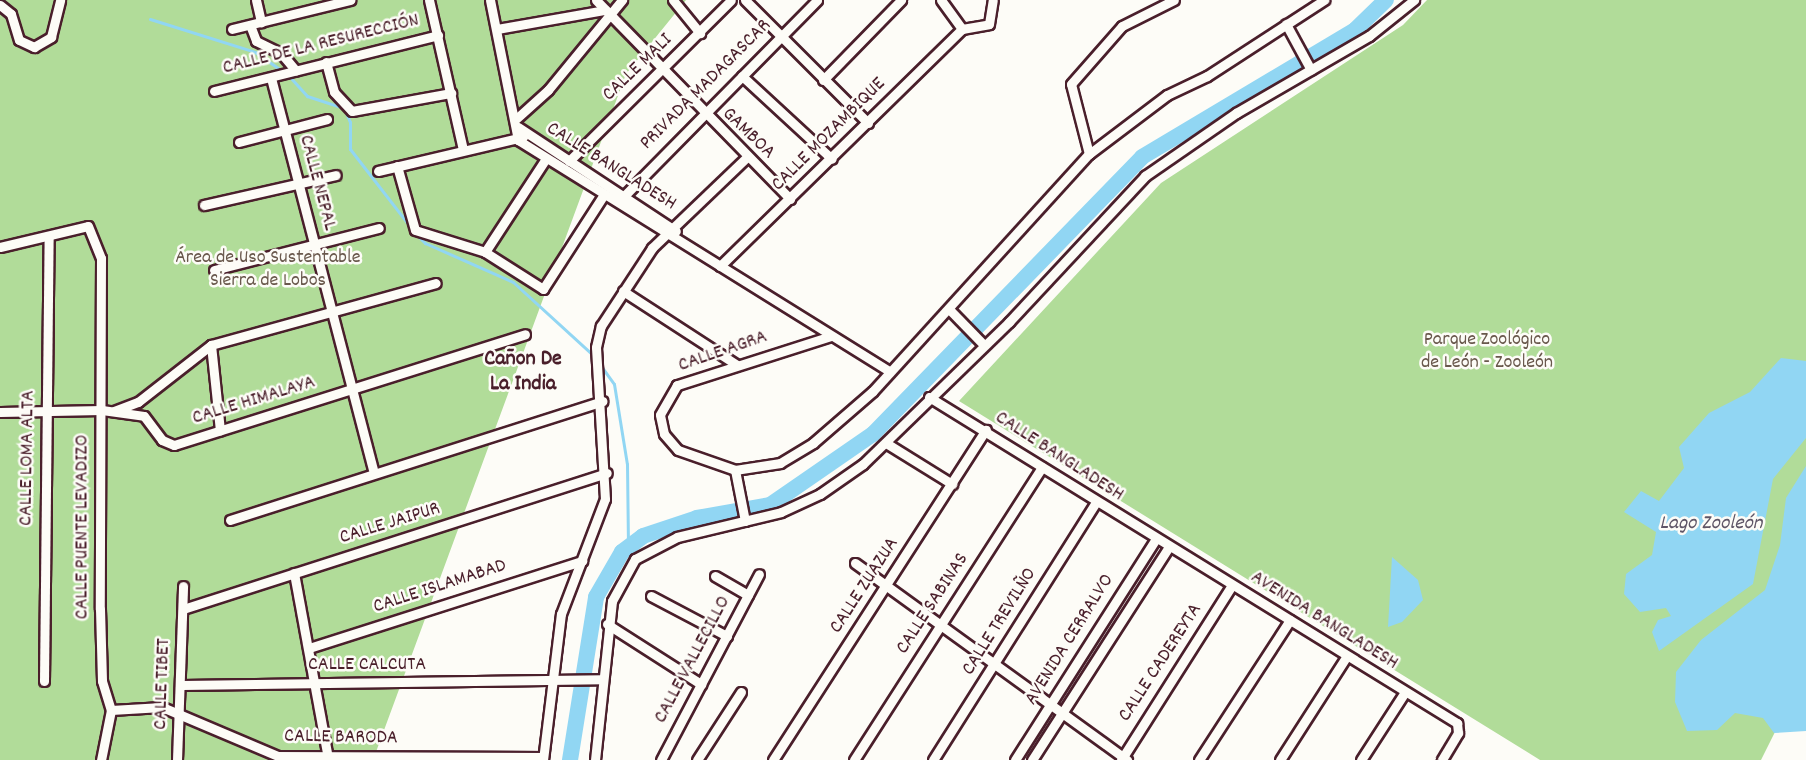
<!DOCTYPE html>
<meta charset="utf-8">
<style>
body{margin:0}
#map{position:relative;width:1806px;height:760px;overflow:hidden;background:#fdfcf7;font-family:Dekko,sans-serif}
div>[style]{position:absolute}
[style*='--x']{left:calc(var(--x)*1px);top:calc(var(--y)*1px);width:calc(var(--w)*1px);rotate:calc(var(--a)*1deg)}
.green>*{inset:0;background:#b1dc99}
.water>*{inset:0;background:#91d6f3}
.stream>*{height:3px;margin:-1.5px;padding:0 1.5px;transform-origin:1.5px;border-radius:1.5px;background:#91d6f3}
.river>*{height:16px;margin:-8px;padding:0 8px;transform-origin:8px;border-radius:8px;background:#91d6f3}
.roads{filter:drop-shadow(2px 0 #4a1f2b) drop-shadow(-2px 0 #4a1f2b) drop-shadow(0 2px #4a1f2b) drop-shadow(0 -2px #4a1f2b)}
.street>*{height:9px;margin:-4.5px;padding:0 4.5px;transform-origin:4.5px;border-radius:4.5px;background:#fdfcf7}
span{translate:-50% -50%;white-space:nowrap;text-align:center;line-height:1.15;-webkit-text-stroke:5px #fdfcf7;paint-order:stroke}
.street-label{font-size:20px;color:#4a1f2b}
.park-label{font-size:20px;color:#69584c}
.water-label{font-size:21px;color:#5f5667;font-style:italic}
.quarter-label{font-size:22px;color:#4a1f2b;font-weight:700}
</style>
<div id="map">
<div class="green">
<div style="clip-path:polygon(0 0,686px 0,626px 74px,373px 760px,0 760px)"></div>
<div style="clip-path:polygon(1427px 0,1806px 0,1806px 670px,1761px 760px,1540px 760px,959px 401px,1161px 183px,1403px 25px)"></div>
</div>
<div class="water">
<div style="clip-path:polygon(1781px 358px,1806px 361px,1806px 438px,1773px 479px,1753px 584px,1659px 651px,1652px 632px,1658px 620px,1671px 616px,1666px 608px,1640px 612px,1624px 594px,1626px 574px,1652px 555px,1656px 532px,1624px 512px,1641px 491px,1659px 501px,1684px 468px,1679px 447px,1709px 413px,1750px 392px)"></div>
<div style="clip-path:polygon(1806px 466px,1806px 731px,1774px 733px,1763px 718px,1735px 713px,1717px 730px,1687px 731px,1675px 702px,1676px 672px,1701px 640px,1765px 590px,1780px 545px,1786px 498px)"></div>
<div style="clip-path:polygon(1392px 557px,1418px 580px,1423px 600px,1402px 622px,1388px 627px)"></div>
</div>
<div class="stream">
<div style="--x:150;--y:19;--w:110;--a:17.4"></div>
<div style="--x:255;--y:52;--w:35;--a:35"></div>
<div style="--x:289;--y:76;--w:27;--a:48"></div>
<div style="--x:307;--y:96;--w:39;--a:18"></div>
<div style="--x:344;--y:108;--w:15;--a:67"></div>
<div style="--x:350;--y:122;--w:27;--a:90"></div>
<div style="--x:350;--y:149;--w:101;--a:52.2"></div>
<div style="--x:416;--y:234;--w:13;--a:45"></div>
<div style="--x:425;--y:243;--w:96;--a:23.9"></div>
<div style="--x:513;--y:282;--w:108;--a:42.4"></div>
<div style="--x:601;--y:366;--w:22;--a:54"></div>
<div style="--x:614;--y:384;--w:81;--a:80.8"></div>
<div style="--x:627;--y:464;--w:83;--a:89.3"></div>
</div>
<div class="river">
<div style="--x:570;--y:760;--w:165;--a:-80.9"></div>
<div style="--x:596;--y:597;--w:52;--a:-60"></div>
<div style="--x:622;--y:552;--w:26;--a:-37"></div>
<div style="--x:643;--y:536;--w:57;--a:-18.4"></div>
<div style="--x:697;--y:518;--w:74;--a:-10.1"></div>
<div style="--x:770;--y:505;--w:125;--a:-34.6"></div>
<div style="--x:873;--y:434;--w:386;--a:-45.8"></div>
<div style="--x:1142;--y:157;--w:248;--a:-30.8"></div>
<div style="--x:1355;--y:30;--w:43;--a:-44.1"></div>
</div>
<div class="roads">
<div class="street">
<div style="--x:256;--y:0;--w:23;--a:77"></div>
<div style="--x:429;--y:0;--w:154;--a:77.2"></div>
<div style="--x:490;--y:0;--w:143;--a:78.7"></div>
<div style="--x:518;--y:140;--w:438;--a:31.9"></div>
<div style="--x:596;--y:0;--w:278;--a:45.7"></div>
<div style="--x:673;--y:0;--w:43;--a:50.7"></div>
<div style="--x:745;--y:0;--w:174;--a:45"></div>
<div style="--x:941;--y:0;--w:36;--a:54"></div>
<div style="--x:0;--y:5;--w:14;--a:39"></div>
<div style="--x:11;--y:14;--w:27;--a:73"></div>
<div style="--x:19;--y:40;--w:17;--a:25"></div>
<div style="--x:34;--y:47;--w:20;--a:-30"></div>
<div style="--x:51;--y:37;--w:38;--a:-76"></div>
<div style="--x:1286;--y:24;--w:52;--a:61.5"></div>
<div style="--x:250;--y:25;--w:17;--a:69"></div>
<div style="--x:256;--y:41;--w:28;--a:26"></div>
<div style="--x:281;--y:53;--w:23;--a:50"></div>
<div style="--x:232;--y:29;--w:122;--a:-13.8"></div>
<div style="--x:497;--y:29;--w:110;--a:-10"></div>
<div style="--x:962;--y:29;--w:27;--a:-10"></div>
<div style="--x:989;--y:24;--w:24;--a:-81"></div>
<div style="--x:326;--y:62;--w:31;--a:75"></div>
<div style="--x:334;--y:92;--w:26;--a:47"></div>
<div style="--x:352;--y:111;--w:101;--a:-10.3"></div>
<div style="--x:742;--y:76;--w:122;--a:42.7"></div>
<div style="--x:271;--y:78;--w:408;--a:75.4"></div>
<div style="--x:823;--y:80;--w:112;--a:-45.7"></div>
<div style="--x:214;--y:91;--w:231;--a:-14"></div>
<div style="--x:517;--y:118;--w:42;--a:-42.1"></div>
<div style="--x:548;--y:90;--w:117;--a:-50.6"></div>
<div style="--x:518;--y:127;--w:189;--a:33.4"></div>
<div style="--x:239;--y:142;--w:91;--a:-14.6"></div>
<div style="--x:1089;--y:154;--w:98;--a:-37.1"></div>
<div style="--x:1167;--y:95;--w:44;--a:-25.4"></div>
<div style="--x:1207;--y:76;--w:140;--a:-33"></div>
<div style="--x:569;--y:161;--w:228;--a:-44.8"></div>
<div style="--x:397;--y:166;--w:66;--a:74.3"></div>
<div style="--x:415;--y:230;--w:73;--a:17.4"></div>
<div style="--x:485;--y:252;--w:69;--a:32.5"></div>
<div style="--x:543;--y:289;--w:111;--a:-57.2"></div>
<div style="--x:378;--y:171;--w:149;--a:-13.2"></div>
<div style="--x:624;--y:196;--w:275;--a:-45.4"></div>
<div style="--x:204;--y:205;--w:135;--a:-12.8"></div>
<div style="--x:0;--y:247;--w:90;--a:-13.4"></div>
<div style="--x:88;--y:226;--w:35;--a:68"></div>
<div style="--x:101;--y:258;--w:351;--a:90.2"></div>
<div style="--x:100;--y:609;--w:72;--a:88.4"></div>
<div style="--x:102;--y:681;--w:30;--a:73"></div>
<div style="--x:111;--y:710;--w:51;--a:101.3"></div>
<div style="--x:485;--y:252;--w:110;--a:-56.9"></div>
<div style="--x:720;--y:266;--w:339;--a:-44.4"></div>
<div style="--x:214;--y:270;--w:170;--a:-14.3"></div>
<div style="--x:623;--y:291;--w:136;--a:33"></div>
<div style="--x:949;--y:309;--w:50;--a:45.8"></div>
<div style="--x:831;--y:336;--w:162;--a:162.3"></div>
<div style="--x:677;--y:385;--w:34;--a:120"></div>
<div style="--x:660;--y:415;--w:19;--a:78"></div>
<div style="--x:664;--y:434;--w:21;--a:49"></div>
<div style="--x:678;--y:450;--w:60;--a:19.3"></div>
<div style="--x:735;--y:470;--w:46;--a:-8.8"></div>
<div style="--x:780;--y:463;--w:39;--a:-31"></div>
<div style="--x:813;--y:443;--w:79;--a:-40.9"></div>
<div style="--x:873;--y:391;--w:321;--a:-47.7"></div>
<div style="--x:1089;--y:154;--w:72;--a:-104.4"></div>
<div style="--x:1071;--y:84;--w:77;--a:-48.7"></div>
<div style="--x:1122;--y:26;--w:58;--a:-26.6"></div>
<div style="--x:211;--y:345;--w:86;--a:84"></div>
<div style="--x:929;--y:397;--w:621;--a:31.69"></div>
<div style="--x:1457;--y:723;--w:10;--a:84"></div>
<div style="--x:1458;--y:733;--w:31;--a:121"></div>
<div style="--x:114;--y:411;--w:26;--a:-21"></div>
<div style="--x:138;--y:402;--w:93;--a:-38"></div>
<div style="--x:211;--y:345;--w:233;--a:-15.4"></div>
<div style="--x:0;--y:412;--w:102;--a:-1.1"></div>
<div style="--x:102;--y:410;--w:42;--a:8.1"></div>
<div style="--x:144;--y:416;--w:30;--a:53"></div>
<div style="--x:162;--y:440;--w:13;--a:23"></div>
<div style="--x:174;--y:445;--w:368;--a:-17.5"></div>
<div style="--x:886;--y:443;--w:78;--a:31.8"></div>
<div style="--x:735;--y:470;--w:52;--a:78.9"></div>
<div style="--x:230;--y:520;--w:391;--a:-17.7"></div>
<div style="--x:855;--y:563;--w:336;--a:35.9"></div>
<div style="--x:294;--y:573;--w:188;--a:79.6"></div>
<div style="--x:715;--y:576;--w:38;--a:30"></div>
<div style="--x:651;--y:596;--w:86;--a:27.8"></div>
<div style="--x:183;--y:609;--w:445;--a:-17.8"></div>
<div style="--x:607;--y:624;--w:112;--a:32.6"></div>
<div style="--x:309;--y:648;--w:287;--a:-17.7"></div>
<div style="--x:44;--y:681;--w:445;--a:-89.4"></div>
<div style="--x:182;--y:685;--w:420;--a:-0.8"></div>
<div style="--x:111;--y:710;--w:51;--a:-3.4"></div>
<div style="--x:162;--y:707;--w:126;--a:22.9"></div>
<div style="--x:278;--y:756;--w:265;--a:0.2"></div>
<div style="--x:177;--y:760;--w:174;--a:-88"></div>
<div style="--x:543;--y:760;--w:147;--a:-83"></div>
<div style="--x:561;--y:614;--w:123;--a:-69.1"></div>
<div style="--x:605;--y:499;--w:152;--a:-93.4"></div>
<div style="--x:596;--y:347;--w:22;--a:-77"></div>
<div style="--x:601;--y:326;--w:93;--a:-56.8"></div>
<div style="--x:652;--y:248;--w:130;--a:-43.8"></div>
<div style="--x:595;--y:760;--w:160;--a:-83.9"></div>
<div style="--x:612;--y:601;--w:48;--a:-61.3"></div>
<div style="--x:635;--y:559;--w:47;--a:-27.6"></div>
<div style="--x:677;--y:537;--w:107;--a:-13.5"></div>
<div style="--x:781;--y:512;--w:43;--a:-24.8"></div>
<div style="--x:820;--y:494;--w:52;--a:-34.9"></div>
<div style="--x:863;--y:464;--w:204;--a:-44.2"></div>
<div style="--x:1009;--y:322;--w:200;--a:-47"></div>
<div style="--x:1145;--y:176;--w:111;--a:-34.7"></div>
<div style="--x:1236;--y:113;--w:154;--a:-30.1"></div>
<div style="--x:1369;--y:36;--w:58;--a:-38.7"></div>
<div style="--x:661;--y:760;--w:210;--a:-62.2"></div>
<div style="--x:697;--y:760;--w:81;--a:-57.1"></div>
<div style="--x:773;--y:760;--w:393;--a:-57.2"></div>
<div style="--x:854;--y:760;--w:348;--a:-57.3"></div>
<div style="--x:933;--y:760;--w:305;--a:-57.7"></div>
<div style="--x:1015;--y:760;--w:261;--a:-57.5"></div>
<div style="--x:1032;--y:760;--w:253;--a:-57.3"></div>
<div style="--x:1121;--y:760;--w:207;--a:-57.6"></div>
<div style="--x:1199;--y:760;--w:167;--a:-57"></div>
<div style="--x:1280;--y:760;--w:122;--a:-57.3"></div>
<div style="--x:1361;--y:760;--w:81;--a:-57.1"></div>
</div>
</div>
<div class="street-label">
<span style="left:321px;top:45px;rotate:-14deg">CALLE DE LA RESURECCIÓN</span>
<span style="left:638px;top:68px;rotate:-44deg">CALLE MALI</span>
<span style="left:706px;top:85px;rotate:-45deg">PRIVADA MADAGASCAR</span>
<span style="left:748px;top:134px;rotate:44deg">GAMBOA</span>
<span style="left:829px;top:135px;rotate:-45deg">CALLE MOZAMBIQUE</span>
<span style="left:611px;top:167px;rotate:32deg">CALLE BANGLADESH</span>
<span style="left:317px;top:183px;rotate:75deg">CALLE NEPAL</span>
<span style="left:723px;top:352px;rotate:-19deg">CALLE AGRA</span>
<span style="left:254px;top:401px;rotate:-17deg">CALLE HIMALAYA</span>
<span style="left:1059px;top:457px;rotate:33deg">CALLE BANGLADESH</span>
<span style="left:28px;top:458px;rotate:-89deg">CALLE LOMA ALTA</span>
<span style="left:390px;top:524px;rotate:-17deg">CALLE JAIPUR</span>
<span style="left:83px;top:527px;rotate:-90deg">CALLE PUENTE LEVADIZO</span>
<span style="left:865px;top:586px;rotate:-57deg">CALLE ZUAZUA</span>
<span style="left:440px;top:587px;rotate:-18deg">CALLE ISLAMABAD</span>
<span style="left:933px;top:604px;rotate:-57deg">CALLE SABINAS</span>
<span style="left:1324px;top:621px;rotate:32deg">AVENIDA BANGLADESH</span>
<span style="left:1000px;top:622px;rotate:-58deg">CALLE TREVILÑO</span>
<span style="left:1070px;top:640px;rotate:-58deg">AVENIDA CERRALVO</span>
<span style="left:693px;top:660px;rotate:-62deg">CALLE VALLECILLO</span>
<span style="left:1161px;top:663px;rotate:-57deg">CALLE CADEREYTA</span>
<span style="left:367px;top:665px">CALLE CALCUTA</span>
<span style="left:163px;top:684px;rotate:-88deg">CALLE TIBET</span>
<span style="left:341px;top:738px;rotate:1deg">CALLE BARODA</span>
</div>
<div class="park-label">
<span style="left:268px;top:270px">Área de Uso Sustentable<br>Sierra de Lobos</span>
<span style="left:1487px;top:352px">Parque Zoológico<br>de León - Zooleón</span>
</div>
<div class="water-label">
<span style="left:1711px;top:524px">Lago Zooleón</span>
</div>
<div class="quarter-label">
<span style="left:523px;top:372px">Cañon De<br>La India</span>
</div>
</div>
